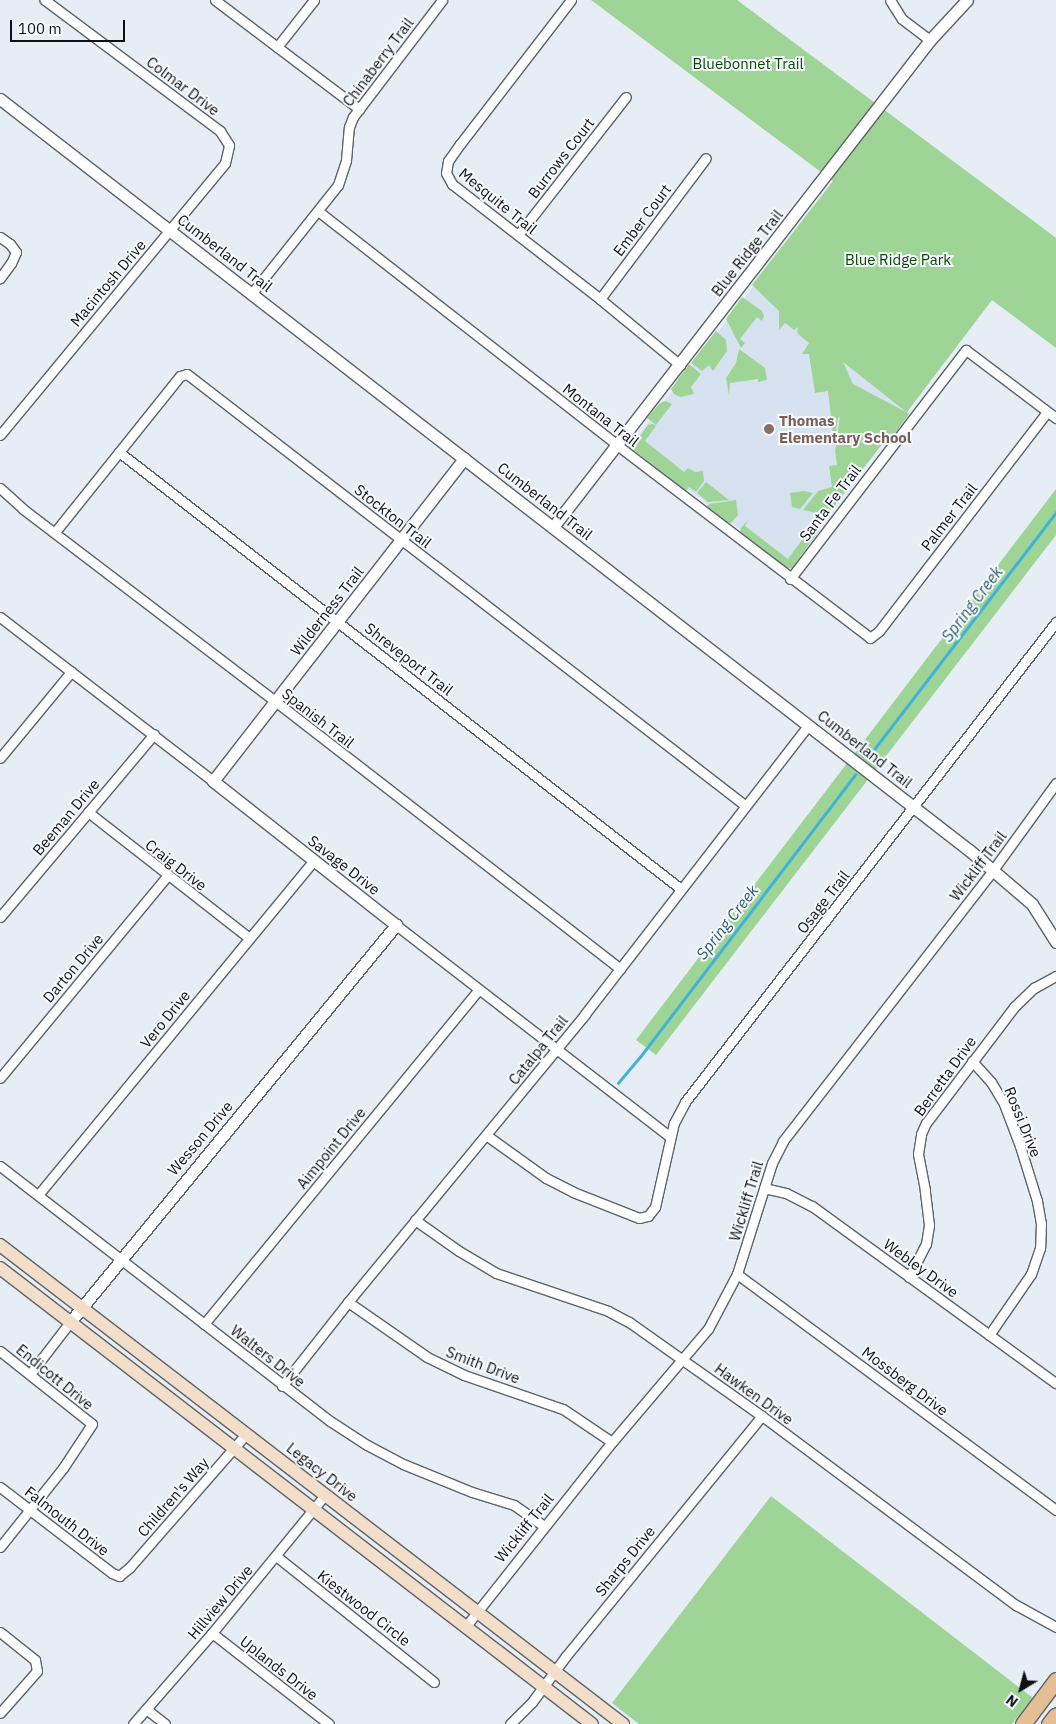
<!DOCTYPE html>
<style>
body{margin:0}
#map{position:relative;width:1056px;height:1724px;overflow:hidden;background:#e7edf5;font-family:"IBM Plex Sans",sans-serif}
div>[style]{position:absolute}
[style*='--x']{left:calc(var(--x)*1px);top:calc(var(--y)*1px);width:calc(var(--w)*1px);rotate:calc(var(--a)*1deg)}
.built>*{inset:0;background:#d7e2f1}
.green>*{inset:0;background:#9ed495}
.stream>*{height:2.5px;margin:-1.25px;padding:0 1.25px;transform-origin:1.25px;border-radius:1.25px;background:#41b2d9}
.roads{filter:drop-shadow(1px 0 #5d636a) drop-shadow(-1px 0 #5d636a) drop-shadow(0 1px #5d636a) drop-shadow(0 -1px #5d636a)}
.minor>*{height:9px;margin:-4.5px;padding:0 4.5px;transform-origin:4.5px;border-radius:4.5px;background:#fff}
.tertiary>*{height:11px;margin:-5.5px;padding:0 5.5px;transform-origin:5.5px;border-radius:5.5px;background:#fff}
.secondary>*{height:12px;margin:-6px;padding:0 6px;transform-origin:6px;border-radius:6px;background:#f3deca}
.primary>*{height:15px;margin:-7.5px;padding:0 7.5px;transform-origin:7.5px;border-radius:7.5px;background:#e6be94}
.dots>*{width:14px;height:14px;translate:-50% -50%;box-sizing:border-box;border:2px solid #f6faff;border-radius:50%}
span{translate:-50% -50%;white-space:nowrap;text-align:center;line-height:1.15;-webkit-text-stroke:4px #f6faff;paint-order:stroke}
.street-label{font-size:15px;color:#0e1012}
.park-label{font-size:15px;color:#084700}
.education-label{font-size:15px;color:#785e54;font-weight:700}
.left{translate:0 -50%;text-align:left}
.water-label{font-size:16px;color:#2c5a6b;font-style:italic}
.north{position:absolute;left:996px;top:1664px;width:50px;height:50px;-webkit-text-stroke:4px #f6faff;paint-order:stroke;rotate:217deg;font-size:14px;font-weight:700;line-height:20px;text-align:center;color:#0e1012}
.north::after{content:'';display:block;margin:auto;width:18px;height:22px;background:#0e1012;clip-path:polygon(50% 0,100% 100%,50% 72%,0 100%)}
.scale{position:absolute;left:10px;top:20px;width:115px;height:22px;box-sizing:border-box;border:2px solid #0e1012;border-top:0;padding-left:6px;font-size:15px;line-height:18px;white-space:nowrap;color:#0e1012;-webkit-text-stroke:4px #f6faff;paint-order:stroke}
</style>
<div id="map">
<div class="built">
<div style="clip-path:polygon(756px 283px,792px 322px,907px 412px,789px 567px,631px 445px)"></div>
</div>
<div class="green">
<div style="clip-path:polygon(evenodd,591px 0,737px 0,1047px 231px,1056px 238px,1056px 348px,992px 300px,907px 412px,909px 414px,892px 437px,883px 443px,827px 515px,803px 510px,818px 491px,832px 487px,829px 466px,837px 465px,835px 451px,840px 417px,838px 418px,834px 443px,828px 391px,815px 393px,809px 354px,802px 354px,809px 343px,797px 333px,798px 327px,794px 330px,785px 323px,779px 330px,779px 311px,752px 285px,833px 181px,591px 0,843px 362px,905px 411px,906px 412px,853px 384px,843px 362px)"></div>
<div style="clip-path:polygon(742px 297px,762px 311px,764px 316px,762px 321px,757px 317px,740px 339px,745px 343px,741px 348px,726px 319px)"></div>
<div style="clip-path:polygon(716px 331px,726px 340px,727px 351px,713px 371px,709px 365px,702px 371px,691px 363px)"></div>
<div style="clip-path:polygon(739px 349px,765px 368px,767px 380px,758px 382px,758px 379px,730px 383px,729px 395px,726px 378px,736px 363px)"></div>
<div style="clip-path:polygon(689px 364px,701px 374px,691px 387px,694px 394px,680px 397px,674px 394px,671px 389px)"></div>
<div style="clip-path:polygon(665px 401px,672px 404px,656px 425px,647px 418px,660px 403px)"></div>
<div style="clip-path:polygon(653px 424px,656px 426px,645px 441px,684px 472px,688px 468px,695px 472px,703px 471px,704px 481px,696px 492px,689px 487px,686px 491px,631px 448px,648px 425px)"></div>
<div style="clip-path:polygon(706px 482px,729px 500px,708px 502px,697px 493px)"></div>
<div style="clip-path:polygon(1056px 489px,1056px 535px,656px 1055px,636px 1040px)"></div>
<div style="clip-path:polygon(804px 491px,813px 493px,800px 509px,792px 507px,790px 493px)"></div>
<div style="clip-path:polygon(736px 500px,738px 515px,731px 523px,726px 522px,706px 507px,709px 504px)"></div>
<div style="clip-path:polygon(749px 519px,745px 526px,788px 559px,813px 525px,818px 524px,820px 529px,792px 568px,787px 568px,740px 533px,741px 528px)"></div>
<div style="clip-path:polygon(771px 1496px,1033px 1698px,1012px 1724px,639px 1724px,612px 1703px)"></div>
</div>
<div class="stream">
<div style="--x:869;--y:756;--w:307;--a:-52.5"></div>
<div style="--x:618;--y:1083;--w:34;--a:-50"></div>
<div style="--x:640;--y:1057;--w:355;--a:-52.7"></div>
</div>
<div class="roads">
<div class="minor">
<div style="--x:215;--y:0;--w:181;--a:37.1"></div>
<div style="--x:571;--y:0;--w:182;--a:127.6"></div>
<div style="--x:460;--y:144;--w:21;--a:125"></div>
<div style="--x:448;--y:161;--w:12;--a:99"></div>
<div style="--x:446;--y:173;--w:13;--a:61"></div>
<div style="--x:452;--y:184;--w:187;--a:37.8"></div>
<div style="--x:600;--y:299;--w:104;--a:39.5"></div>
<div style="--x:890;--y:0;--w:22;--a:58"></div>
<div style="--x:902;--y:19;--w:35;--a:37"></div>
<div style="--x:277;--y:47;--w:60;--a:-51.8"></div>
<div style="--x:318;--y:211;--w:380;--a:38"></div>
<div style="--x:617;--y:445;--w:318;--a:37.3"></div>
<div style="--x:870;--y:638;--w:11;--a:-38"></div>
<div style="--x:879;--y:631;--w:276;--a:-52.5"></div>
<div style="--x:518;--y:235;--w:175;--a:-52"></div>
<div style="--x:0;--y:237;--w:12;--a:35"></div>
<div style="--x:10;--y:244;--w:10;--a:53"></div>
<div style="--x:16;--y:252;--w:12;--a:114"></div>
<div style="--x:11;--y:263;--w:19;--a:126"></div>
<div style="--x:252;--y:293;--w:138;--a:-51.5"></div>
<div style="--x:338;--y:185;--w:26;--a:-72"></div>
<div style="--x:346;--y:160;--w:33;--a:-85"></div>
<div style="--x:349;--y:127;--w:11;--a:-68"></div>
<div style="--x:353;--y:117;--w:147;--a:-52.7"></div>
<div style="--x:600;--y:299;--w:176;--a:-53.1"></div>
<div style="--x:0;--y:435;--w:353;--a:-50.4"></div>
<div style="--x:225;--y:163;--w:18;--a:-77"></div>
<div style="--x:229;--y:145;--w:17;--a:-123"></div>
<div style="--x:220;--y:131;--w:219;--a:-143.2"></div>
<div style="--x:119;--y:452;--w:712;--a:37.87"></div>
<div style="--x:0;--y:488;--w:31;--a:42"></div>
<div style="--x:23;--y:509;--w:317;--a:37.3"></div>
<div style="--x:275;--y:701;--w:437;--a:37.8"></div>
<div style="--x:55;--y:532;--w:200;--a:-51.3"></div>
<div style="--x:180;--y:376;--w:7;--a:-16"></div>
<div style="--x:187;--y:374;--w:706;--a:37.7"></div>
<div style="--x:790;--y:579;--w:289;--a:-52.5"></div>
<div style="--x:966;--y:350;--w:113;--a:37.1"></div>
<div style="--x:0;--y:617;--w:269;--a:37.6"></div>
<div style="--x:0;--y:758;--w:112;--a:-50.5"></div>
<div style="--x:88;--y:812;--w:204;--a:38"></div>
<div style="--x:0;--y:917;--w:239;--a:-49.9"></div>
<div style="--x:396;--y:925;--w:346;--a:37.7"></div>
<div style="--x:972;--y:1061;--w:28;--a:48"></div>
<div style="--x:991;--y:1082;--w:26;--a:59"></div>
<div style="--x:1004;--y:1104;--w:45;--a:69.1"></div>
<div style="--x:1020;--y:1146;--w:58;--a:72.8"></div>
<div style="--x:1037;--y:1201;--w:22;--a:80"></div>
<div style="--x:1041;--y:1223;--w:25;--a:92"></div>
<div style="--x:1040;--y:1248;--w:28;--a:109"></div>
<div style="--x:1031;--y:1274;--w:74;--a:124.5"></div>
<div style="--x:0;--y:1078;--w:262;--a:-50.4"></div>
<div style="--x:486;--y:1135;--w:74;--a:35.6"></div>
<div style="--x:546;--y:1178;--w:30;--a:27"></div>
<div style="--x:573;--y:1192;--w:71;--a:21.5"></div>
<div style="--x:639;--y:1218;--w:9;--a:-13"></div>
<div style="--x:648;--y:1216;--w:11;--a:-52"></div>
<div style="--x:655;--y:1207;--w:86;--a:-77.3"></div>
<div style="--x:674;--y:1123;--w:24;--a:-62"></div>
<div style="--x:685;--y:1102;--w:607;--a:-52.3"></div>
<div style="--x:0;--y:1166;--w:417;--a:37.7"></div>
<div style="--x:330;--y:1421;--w:44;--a:33"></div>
<div style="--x:367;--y:1445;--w:41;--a:27.8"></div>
<div style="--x:403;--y:1464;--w:74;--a:22.1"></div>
<div style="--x:472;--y:1492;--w:44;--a:17.2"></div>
<div style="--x:514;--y:1505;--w:37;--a:35"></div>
<div style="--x:764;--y:1188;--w:23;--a:13"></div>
<div style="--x:786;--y:1193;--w:29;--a:27"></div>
<div style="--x:812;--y:1206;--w:301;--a:36"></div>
<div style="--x:38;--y:1195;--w:434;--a:-50.5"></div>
<div style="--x:415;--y:1220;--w:54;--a:35.2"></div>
<div style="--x:459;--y:1251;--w:43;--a:30.7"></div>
<div style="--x:496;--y:1273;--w:118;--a:18.7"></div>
<div style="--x:608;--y:1311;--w:24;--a:28"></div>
<div style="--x:629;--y:1322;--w:163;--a:35.3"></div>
<div style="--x:762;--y:1416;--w:317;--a:36.7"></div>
<div style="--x:1016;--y:1605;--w:46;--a:28.8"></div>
<div style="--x:737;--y:1274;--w:397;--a:36.5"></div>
<div style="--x:909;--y:1277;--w:37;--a:-63"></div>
<div style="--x:926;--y:1244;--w:19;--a:-81"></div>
<div style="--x:929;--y:1225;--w:35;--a:-97"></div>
<div style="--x:925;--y:1190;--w:37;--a:-101"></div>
<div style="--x:918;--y:1154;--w:20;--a:-81"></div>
<div style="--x:921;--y:1134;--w:12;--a:-66"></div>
<div style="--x:926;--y:1123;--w:146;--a:-52.8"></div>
<div style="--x:1014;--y:1007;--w:28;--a:-44"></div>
<div style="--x:1034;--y:988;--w:25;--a:-29"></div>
<div style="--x:348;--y:1302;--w:96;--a:34.8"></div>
<div style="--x:427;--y:1357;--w:41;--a:25.9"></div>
<div style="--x:464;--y:1375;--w:105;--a:19"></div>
<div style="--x:563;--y:1409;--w:59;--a:34"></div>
<div style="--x:204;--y:1324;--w:433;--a:-50.6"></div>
<div style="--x:0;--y:1351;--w:117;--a:38.4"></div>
<div style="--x:92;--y:1424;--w:53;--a:123.4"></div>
<div style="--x:63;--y:1468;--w:101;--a:128.6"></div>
<div style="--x:30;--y:1374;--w:66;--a:-52.4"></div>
<div style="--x:282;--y:1386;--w:107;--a:-51.8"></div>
<div style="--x:348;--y:1302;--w:373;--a:-50.5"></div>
<div style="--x:585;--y:1014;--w:365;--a:-52.3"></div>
<div style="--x:0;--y:1487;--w:141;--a:37.5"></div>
<div style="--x:112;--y:1573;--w:8;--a:23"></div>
<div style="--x:119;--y:1576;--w:14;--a:-39"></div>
<div style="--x:130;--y:1567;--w:176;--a:-48.9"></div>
<div style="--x:276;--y:1556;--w:202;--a:38.6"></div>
<div style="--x:466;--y:1626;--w:235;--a:-51.6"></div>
<div style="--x:612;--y:1442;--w:148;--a:-49.7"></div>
<div style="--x:708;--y:1329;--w:62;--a:-62.2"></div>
<div style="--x:737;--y:1274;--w:116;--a:-72.5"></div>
<div style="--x:772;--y:1163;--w:25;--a:-63"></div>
<div style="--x:783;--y:1141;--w:343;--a:-52.2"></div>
<div style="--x:993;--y:870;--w:107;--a:-54.1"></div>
<div style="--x:0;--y:1632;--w:45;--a:38.7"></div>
<div style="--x:35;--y:1660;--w:11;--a:80"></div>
<div style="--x:37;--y:1671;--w:56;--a:131.4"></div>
<div style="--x:212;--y:1633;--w:148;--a:37.9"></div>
<div style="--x:146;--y:1709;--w:24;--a:38"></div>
<div style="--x:133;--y:1724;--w:121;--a:-49"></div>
<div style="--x:212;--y:1633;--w:178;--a:-50.7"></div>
<div style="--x:510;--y:1724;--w:31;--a:-45"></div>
<div style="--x:532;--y:1702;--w:57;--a:-53.5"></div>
<div style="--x:566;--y:1656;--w:310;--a:-50.8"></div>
</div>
<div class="tertiary">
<div style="--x:0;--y:99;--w:1226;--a:37.78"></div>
<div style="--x:969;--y:850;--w:83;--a:40.6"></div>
<div style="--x:1032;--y:904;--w:45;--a:57.7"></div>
<div style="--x:553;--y:527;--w:616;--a:-52.26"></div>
<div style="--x:930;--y:40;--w:54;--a:-47.2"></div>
<div style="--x:70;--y:1322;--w:514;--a:-50.61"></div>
<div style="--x:396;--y:925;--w:233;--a:-141.8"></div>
<div style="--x:213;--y:781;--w:409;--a:-52.1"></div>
</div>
<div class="secondary">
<div style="--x:0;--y:1245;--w:786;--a:37.56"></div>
<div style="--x:0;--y:1268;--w:747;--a:37.61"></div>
</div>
<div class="primary">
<div style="--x:1023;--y:1724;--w:55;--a:-53.1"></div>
<div style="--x:1049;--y:1724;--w:11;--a:-52"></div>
</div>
</div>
<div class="dots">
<div style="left:769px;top:429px;background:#8d6e63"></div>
</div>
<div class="street-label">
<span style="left:378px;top:62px;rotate:-53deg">Chinaberry Trail</span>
<span style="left:183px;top:86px;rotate:37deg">Colmar Drive</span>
<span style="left:561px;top:158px;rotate:-52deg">Burrows Court</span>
<span style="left:498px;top:201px;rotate:39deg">Mesquite Trail</span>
<span style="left:642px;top:220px;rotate:-53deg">Ember Court</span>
<span style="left:225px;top:253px;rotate:38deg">Cumberland Trail</span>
<span style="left:747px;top:253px;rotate:-52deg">Blue Ridge Trail</span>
<span style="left:108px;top:283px;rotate:-50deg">Macintosh Drive</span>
<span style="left:601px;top:415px;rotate:38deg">Montana Trail</span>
<span style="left:545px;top:501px;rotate:38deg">Cumberland Trail</span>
<span style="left:830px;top:503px;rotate:-53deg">Santa Fe Trail</span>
<span style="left:393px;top:516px;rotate:38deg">Stockton Trail</span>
<span style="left:949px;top:517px;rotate:-52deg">Palmer Trail</span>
<span style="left:327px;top:611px;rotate:-52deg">Wilderness Trail</span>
<span style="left:409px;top:659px;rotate:38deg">Shreveport Trail</span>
<span style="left:318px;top:718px;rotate:38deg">Spanish Trail</span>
<span style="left:865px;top:749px;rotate:38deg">Cumberland Trail</span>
<span style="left:66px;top:817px;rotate:-50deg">Beeman Drive</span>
<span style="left:176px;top:865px;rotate:38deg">Craig Drive</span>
<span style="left:344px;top:865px;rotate:38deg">Savage Drive</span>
<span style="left:978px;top:866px;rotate:-53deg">Wickliff Trail</span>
<span style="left:823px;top:902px;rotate:-52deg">Osage Trail</span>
<span style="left:73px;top:968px;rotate:-50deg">Darton Drive</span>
<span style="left:165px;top:1019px;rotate:-51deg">Vero Drive</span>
<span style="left:538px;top:1050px;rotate:-51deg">Catalpa Trail</span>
<span style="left:945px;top:1076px;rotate:-54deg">Berretta Drive</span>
<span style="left:1023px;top:1122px;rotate:68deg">Rossi Drive</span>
<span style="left:200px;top:1138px;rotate:-50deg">Wesson Drive</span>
<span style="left:331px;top:1148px;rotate:-51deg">Aimpoint Drive</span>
<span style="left:746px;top:1201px;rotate:-73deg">Wickliff Trail</span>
<span style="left:921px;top:1268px;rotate:36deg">Webley Drive</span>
<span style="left:268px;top:1356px;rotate:38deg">Walters Drive</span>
<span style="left:483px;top:1365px;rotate:21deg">Smith Drive</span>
<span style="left:55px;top:1377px;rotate:39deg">Endicott Drive</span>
<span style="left:905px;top:1381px;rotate:37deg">Mossberg Drive</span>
<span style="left:754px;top:1394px;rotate:36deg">Hawken Drive</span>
<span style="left:322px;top:1472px;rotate:38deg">Legacy Drive</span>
<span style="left:173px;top:1497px;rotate:-49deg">Children's Way</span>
<span style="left:67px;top:1521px;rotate:38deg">Falmouth Drive</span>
<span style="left:524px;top:1528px;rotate:-51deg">Wickliff Trail</span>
<span style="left:625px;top:1561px;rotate:-51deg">Sharps Drive</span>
<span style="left:220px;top:1602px;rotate:-50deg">Hillview Drive</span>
<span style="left:364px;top:1608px;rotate:38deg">Kiestwood Circle</span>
<span style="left:279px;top:1668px;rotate:38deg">Uplands Drive</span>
</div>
<div class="park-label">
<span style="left:748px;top:64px">Bluebonnet Trail</span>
<span style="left:898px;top:260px">Blue Ridge Park</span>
</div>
<div class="education-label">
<span class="left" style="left:779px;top:429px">Thomas<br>Elementary School</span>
</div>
<div class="water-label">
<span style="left:972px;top:604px;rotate:-53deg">Spring Creek</span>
<span style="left:727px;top:922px;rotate:-52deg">Spring Creek</span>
</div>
<div class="north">N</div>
<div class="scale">100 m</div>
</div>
